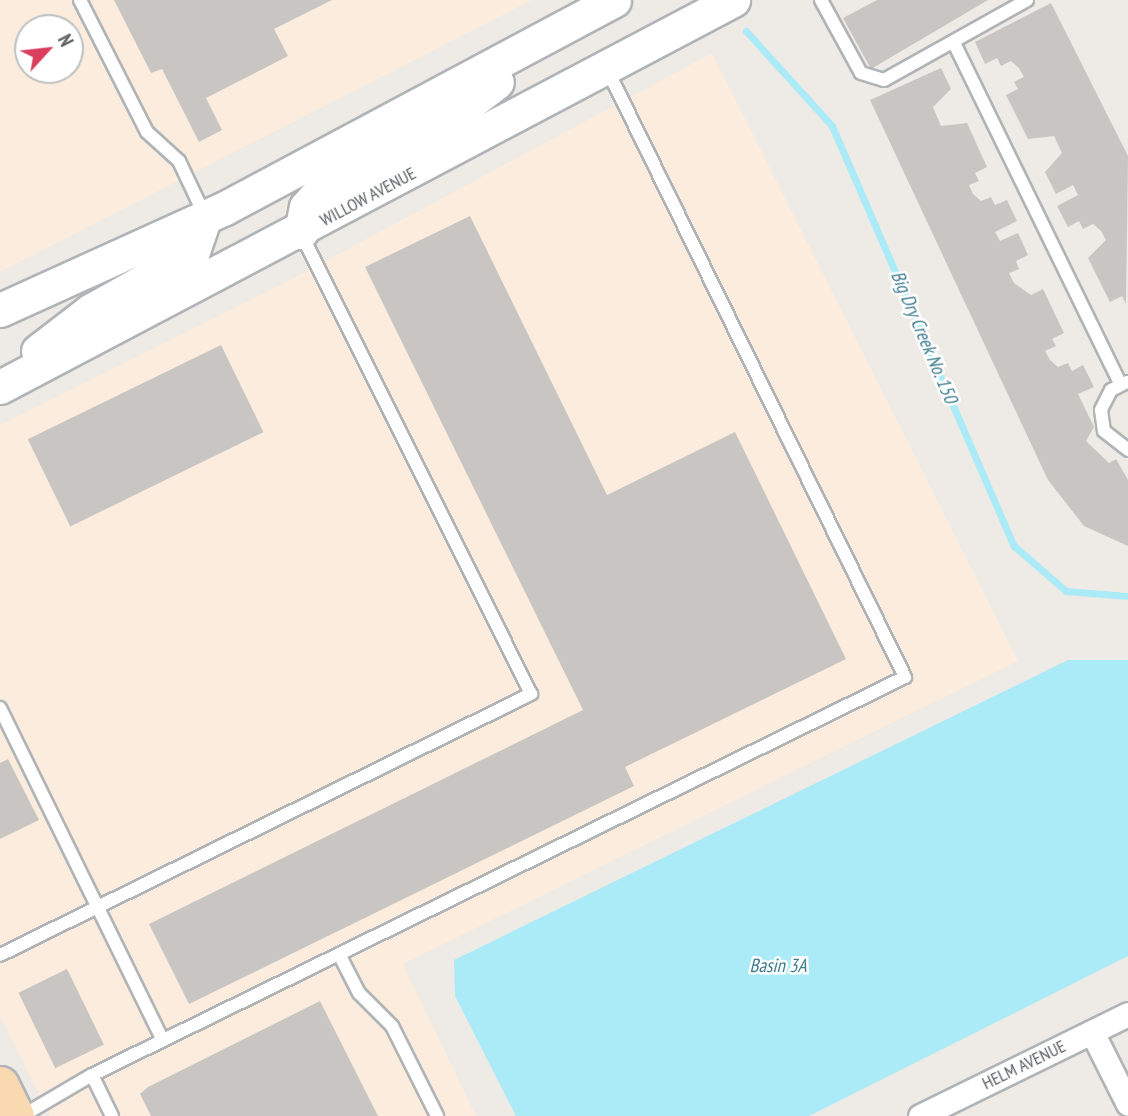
<!DOCTYPE html>
<style>
body{margin:0}
#map{position:relative;width:1128px;height:1116px;overflow:hidden;background:#eeeae5;font-family:"PT Sans Narrow",sans-serif}
div>[style]{position:absolute}
[style*='--x']{left:calc(var(--x)*1px);top:calc(var(--y)*1px);width:calc(var(--w)*1px);rotate:calc(var(--a)*1deg)}
.commercial>*{inset:0;background:#fbecdd}
.water>*{inset:0;background:#abebf8}
.stream>*{height:7px;margin:-3.5px;padding:0 3.5px;transform-origin:3.5px;border-radius:3.5px;background:#abebf8}
.building>*{inset:0;background:#c9c5c2;transform-origin:0 0}
.roads{filter:drop-shadow(2px 0 #b0b4b6) drop-shadow(-2px 0 #b0b4b6) drop-shadow(0 2px #b0b4b6) drop-shadow(0 -2px #b0b4b6)}
.service>*{height:12px;margin:-6px;padding:0 6px;transform-origin:6px;border-radius:6px;background:#fff}
.minor>*{height:23px;margin:-11.5px;padding:0 11.5px;transform-origin:11.5px;border-radius:11.5px;background:#fff}
.secondary>*{height:33px;margin:-16.5px;padding:0 16.5px;transform-origin:16.5px;border-radius:16.5px;background:#fff}
.primary>*{height:37px;margin:-18.5px;padding:0 18.5px;transform-origin:18.5px;border-radius:18.5px;background:#f8d9b0}
span{translate:-50% -50%;white-space:nowrap;text-align:center;line-height:1.15;-webkit-text-stroke:5px #fff;paint-order:stroke}
.street-label{font-size:18px;color:#5d6264}
.water-label{font-size:19px;color:#407c8f;font-style:italic}
.north{position:absolute;left:14px;top:14px;width:70px;height:70px;box-sizing:border-box;background:#fff;border:2px solid #bec0c1;border-radius:50%;rotate:63deg;font-size:19px;font-weight:700;line-height:28px;text-align:center;color:#5d6264}
.north::after{content:'';display:block;margin:auto;width:24px;height:32px;background:#da3e5c;clip-path:polygon(50% 0,100% 100%,50% 72%,0 100%)}
</style>
<div id="map">
<div class="commercial">
<div style="clip-path:polygon(evenodd,0 0,532px 0,0 272px,0 0,28px 28px,70px 28px,70px 70px,28px 70px,28px 28px)"></div>
<div style="clip-path:polygon(712px 53px,1018px 661px,403px 964px,476px 1116px,50px 1116px,0 1016px,0 425px,290px 280px)"></div>
</div>
<div class="water">
<div style="clip-path:polygon(1068px 660px,1128px 660px,1128px 956px,809px 1116px,516px 1116px,455px 996px,454px 960px)"></div>
</div>
<div class="stream">
<div style="--x:746;--y:31;--w:128;--a:47.8"></div>
<div style="--x:832;--y:126;--w:458;--a:66.6"></div>
<div style="--x:1014;--y:546;--w:69;--a:40.9"></div>
<div style="--x:1066;--y:591;--w:62;--a:4.6"></div>
</div>
<div class="building">
<div style="clip-path:polygon(114px 0,332px 0,274px 29px,288px 56px,206px 98px,222px 130px,199px 142px,162px 69px,151px 73px)"></div>
<div style="clip-path:polygon(877px 0,988px 0,871px 69px,843px 18px)"></div>
<div style="clip-path:polygon(1051px 3px,1128px 156px,1126px 304px,1122px 296px,1110px 302px,1088px 258px,1106px 240px,1101px 231px,1093px 224px,1083px 229px,1079px 221px,1068px 227px,1057px 206px,1078px 195px,1073px 185px,1056px 194px,1045px 172px,1062px 153px,1054px 136px,1028px 139px,1006px 95px,1018px 89px,1014px 82px,1024px 77px,1019px 68px,1011px 61px,1001px 66px,997px 58px,985px 64px,975px 42px)"></div>
<div style="clip-path:polygon(941px 68px,951px 89px,933px 107px,941px 126px,967px 123px,987px 167px,975px 173px,979px 181px,969px 185px,973px 194px,981px 201px,991px 197px,995px 205px,1007px 200px,1017px 221px,995px 232px,1000px 241px,1018px 233px,1028px 255px,1016px 261px,1019px 269px,1009px 273px,1014px 283px,1031px 295px,1043px 289px,1064px 333px,1052px 339px,1056px 346px,1045px 351px,1050px 360px,1058px 367px,1068px 363px,1072px 371px,1083px 365px,1094px 387px,1078px 394px,1094px 427px,1086px 441px,1109px 463px,1116px 459px,1128px 480px,1128px 546px,1084px 526px,1048px 480px,870px 100px)"></div>
<div style="clip-path:polygon(470px 216px,607px 495px,735px 432px,846px 659px,625px 767px,634px 786px,189px 1004px,149px 924px,583px 710px,365px 267px)"></div>
<div style="left:221px;top:345px;width:97px;height:215px;rotate:64deg"></div>
<div style="clip-path:polygon(8px 759px,39px 820px,0 839px,0 763px)"></div>
<div style="left:67px;top:969px;width:84px;height:54px;rotate:64deg"></div>
<div style="clip-path:polygon(320px 1001px,378px 1116px,151px 1116px,140px 1094px,148px 1087px)"></div>
</div>
<div class="roads">
<div class="service">
<div style="--x:80;--y:0;--w:148;--a:63.1"></div>
<div style="--x:147;--y:132;--w:43;--a:42.2"></div>
<div style="--x:179;--y:161;--w:61;--a:64.7"></div>
<div style="--x:821;--y:0;--w:83;--a:61.3"></div>
<div style="--x:861;--y:73;--w:24;--a:17"></div>
<div style="--x:884;--y:80;--w:164;--a:-29.2"></div>
<div style="--x:955;--y:45;--w:377;--a:64"></div>
<div style="--x:1127;--y:382;--w:18;--a:153"></div>
<div style="--x:1111;--y:390;--w:22;--a:117"></div>
<div style="--x:1101;--y:410;--w:21;--a:82"></div>
<div style="--x:1104;--y:431;--w:31;--a:38"></div>
<div style="--x:0;--y:708;--w:370;--a:63.9"></div>
<div style="--x:339;--y:954;--w:44;--a:62.9"></div>
<div style="--x:359;--y:993;--w:47;--a:45"></div>
<div style="--x:392;--y:1026;--w:101;--a:63.4"></div>
<div style="--x:0;--y:955;--w:592;--a:-26.18"></div>
<div style="--x:531;--y:694;--w:515;--a:-116.52"></div>
<div style="--x:92;--y:1075;--w:46;--a:64"></div>
<div style="--x:22;--y:1116;--w:81;--a:-30.4"></div>
<div style="--x:92;--y:1075;--w:905;--a:-26.08"></div>
<div style="--x:905;--y:677;--w:677;--a:-116.11"></div>
</div>
<div class="minor">
<div style="--x:1092;--y:1032;--w:80;--a:63.4"></div>
<div style="--x:920;--y:1116;--w:232;--a:-26.1"></div>
</div>
<div class="secondary">
<div style="--x:301;--y:232;--w:25;--a:-79"></div>
<div style="--x:306;--y:207;--w:24;--a:-48"></div>
<div style="--x:322;--y:189;--w:146;--a:-29"></div>
<div style="--x:450;--y:118;--w:59;--a:-37.5"></div>
<div style="--x:0;--y:310;--w:247;--a:-24.4"></div>
<div style="--x:225;--y:208;--w:441;--a:-28.1"></div>
<div style="--x:38;--y:351;--w:66;--a:-37.6"></div>
<div style="--x:90;--y:311;--w:117;--a:-29.2"></div>
<div style="--x:192;--y:254;--w:40;--a:-71.1"></div>
<div style="--x:0;--y:387;--w:829;--a:-27.83"></div>
</div>
<div class="primary">
<div style="--x:0;--y:1085;--w:34;--a:64"></div>
</div>
</div>
<div class="street-label">
<span style="left:368px;top:197px;rotate:-28deg">WILLOW AVENUE</span>
<span style="left:1024px;top:1065px;rotate:-26deg">HELM AVENUE</span>
</div>
<div class="water-label">
<span style="left:924px;top:337px;rotate:67deg">Big Dry Creek No. 150</span>
<span style="left:778px;top:966px">Basin 3A</span>
</div>
<div class="north">N</div>
</div>
